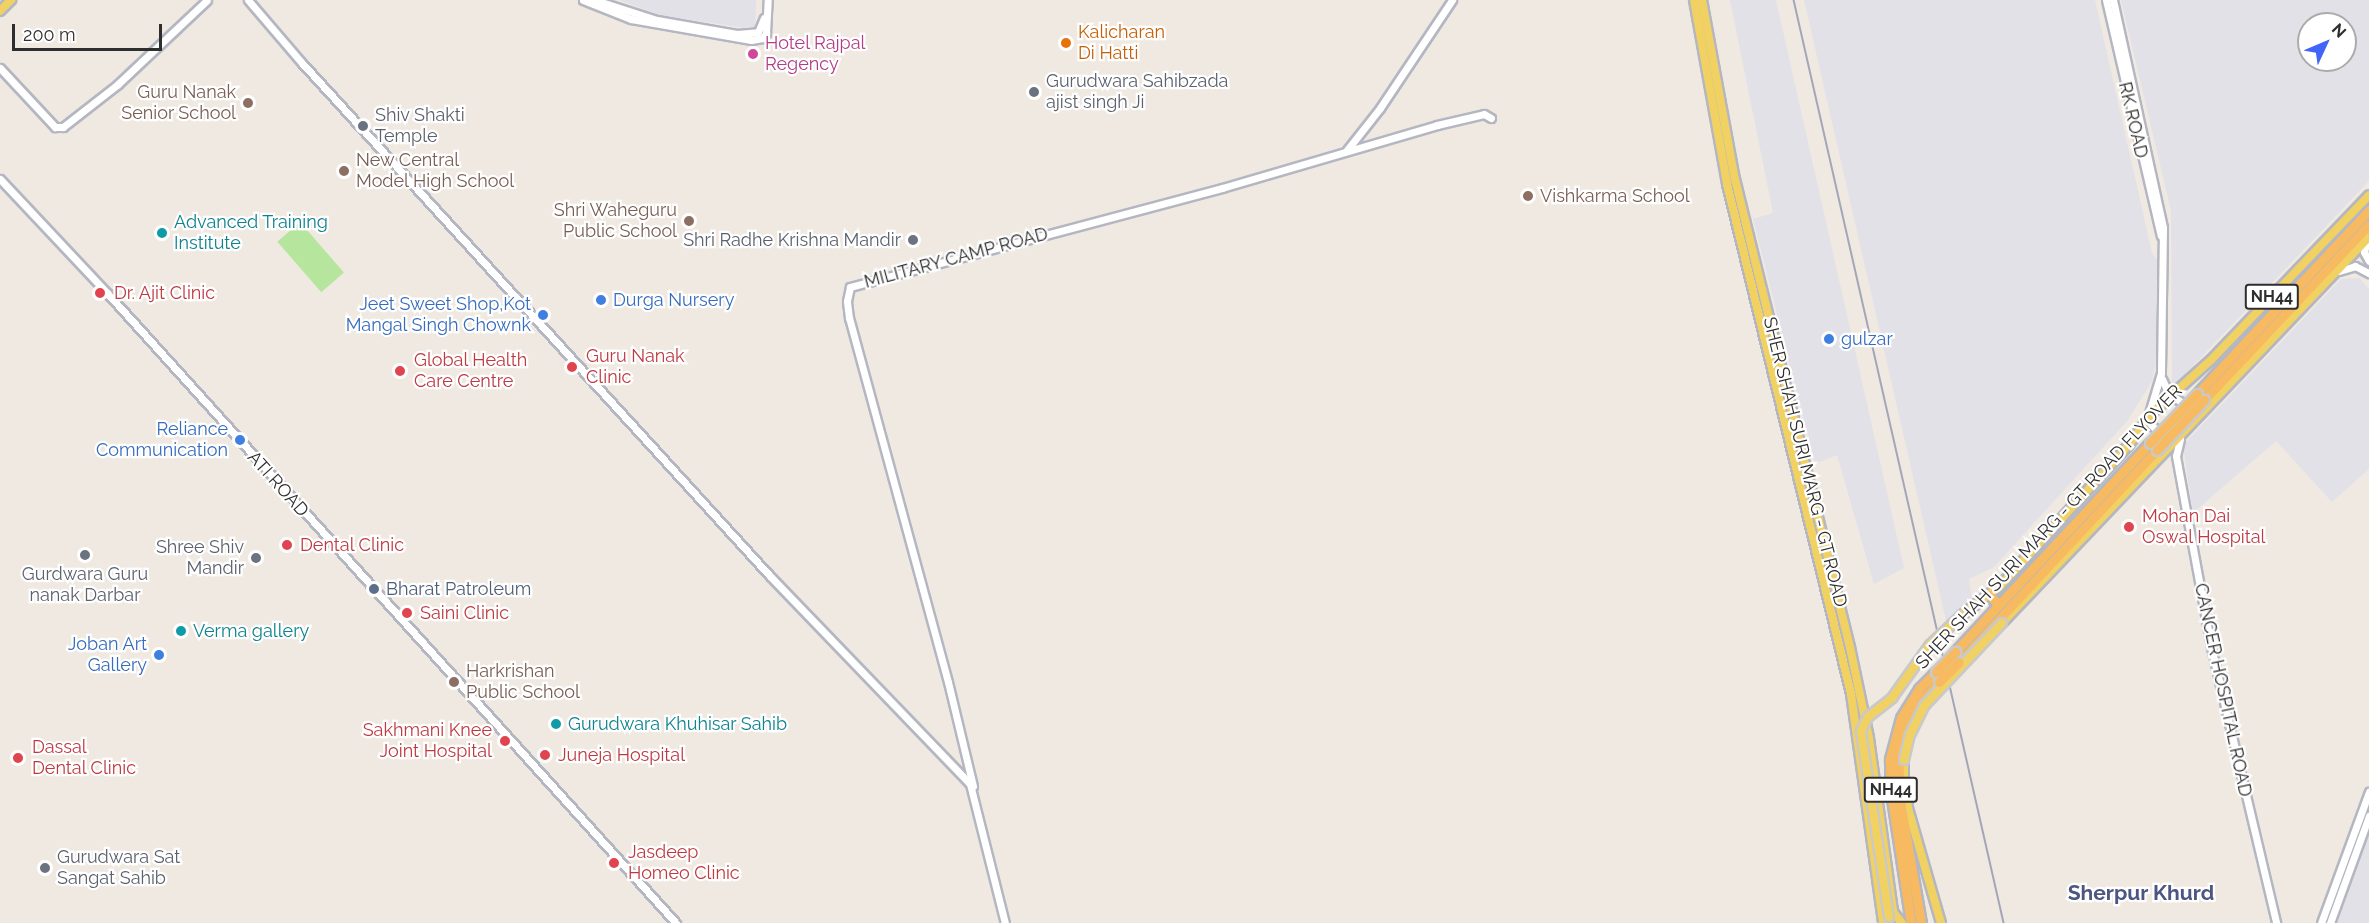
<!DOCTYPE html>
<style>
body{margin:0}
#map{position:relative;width:2369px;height:923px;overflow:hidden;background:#efe9e1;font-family:Raleway,sans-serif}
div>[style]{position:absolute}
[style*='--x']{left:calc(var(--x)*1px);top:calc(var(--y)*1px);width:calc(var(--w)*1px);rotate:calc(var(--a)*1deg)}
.industrial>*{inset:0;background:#e3e1e8}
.green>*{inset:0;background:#b6e59e;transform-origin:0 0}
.roads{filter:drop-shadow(2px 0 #b4b7c1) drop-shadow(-2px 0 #b4b7c1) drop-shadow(0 2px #b4b7c1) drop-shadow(0 -2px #b4b7c1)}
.tertiary>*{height:7px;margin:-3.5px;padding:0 3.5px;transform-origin:3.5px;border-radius:3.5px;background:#fff}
.primary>*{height:8px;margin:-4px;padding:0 4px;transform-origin:4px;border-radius:4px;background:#f2d163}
.trunk>*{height:9px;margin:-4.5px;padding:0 4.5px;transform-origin:4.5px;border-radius:4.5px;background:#f8ba60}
.rail>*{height:1.5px;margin:-0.75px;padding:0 0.75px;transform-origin:0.75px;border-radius:0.75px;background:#a3a6b8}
.bridges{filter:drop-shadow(2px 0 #c9c9c9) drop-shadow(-2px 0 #c9c9c9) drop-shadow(0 2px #c9c9c9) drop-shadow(0 -2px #c9c9c9)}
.primary-bridge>*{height:8px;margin:-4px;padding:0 4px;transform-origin:4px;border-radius:4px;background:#f2d163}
.trunk-bridge>*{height:9px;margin:-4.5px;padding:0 4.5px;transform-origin:4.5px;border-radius:4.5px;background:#f8ba60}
.dots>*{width:16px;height:16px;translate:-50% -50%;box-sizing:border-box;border:3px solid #fff;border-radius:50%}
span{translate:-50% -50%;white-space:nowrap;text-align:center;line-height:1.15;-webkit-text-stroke:4.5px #fff;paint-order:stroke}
.shield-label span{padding:2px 4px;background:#fff;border:2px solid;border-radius:4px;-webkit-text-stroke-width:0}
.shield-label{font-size:16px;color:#2e2e2e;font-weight:700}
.food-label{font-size:18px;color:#c56008}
.left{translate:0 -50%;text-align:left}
.hotel-label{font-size:18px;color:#b23c85}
.worship-label{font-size:18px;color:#5b616d}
.right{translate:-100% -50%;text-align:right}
.education-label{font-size:18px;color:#785e54}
.street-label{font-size:18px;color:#2e2e2e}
.culture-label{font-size:18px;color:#0d838f}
.health-label{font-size:18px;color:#be3a42}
.shop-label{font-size:18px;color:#366cbe}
.service-label{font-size:18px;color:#4e5e75}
.quarter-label{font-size:21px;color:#4d5680;font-weight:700}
.north{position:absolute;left:2297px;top:12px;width:60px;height:60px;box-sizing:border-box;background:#fff;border:2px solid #ababab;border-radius:50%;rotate:46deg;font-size:16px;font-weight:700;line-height:24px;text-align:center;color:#2e2e2e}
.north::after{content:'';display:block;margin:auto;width:21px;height:27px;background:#4264fb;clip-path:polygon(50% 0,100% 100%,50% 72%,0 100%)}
.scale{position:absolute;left:12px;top:24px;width:150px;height:27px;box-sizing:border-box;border:3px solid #2e2e2e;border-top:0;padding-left:8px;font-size:18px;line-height:21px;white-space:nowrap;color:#2e2e2e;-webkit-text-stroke:4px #fff;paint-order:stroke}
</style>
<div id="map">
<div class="industrial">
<div style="clip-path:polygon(619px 0,756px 0,755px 29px,662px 16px)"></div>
<div style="clip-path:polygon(1730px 0,1776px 0,1904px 568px,1874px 584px,1837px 455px,1815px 464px,1753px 219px,1773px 213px)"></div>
<div style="clip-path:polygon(1804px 0,2095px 0,2152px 253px,2161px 266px,2157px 358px,2152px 381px,2128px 420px,1994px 567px,1969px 579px,1972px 600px,1947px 625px)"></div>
<div style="clip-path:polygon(evenodd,2121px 0,2369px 0,2369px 181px,2172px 388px,2171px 211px,2121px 0,2309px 24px,2345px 24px,2345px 60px,2309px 60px,2309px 24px)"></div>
<div style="clip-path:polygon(2359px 278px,2369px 289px,2369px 469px,2332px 502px,2276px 441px,2193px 513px,2183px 445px,2341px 279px)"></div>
<div style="clip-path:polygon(2369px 833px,2369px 923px,2337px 923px)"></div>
</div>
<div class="green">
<div style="left:300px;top:222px;width:67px;height:30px;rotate:49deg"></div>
</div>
<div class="roads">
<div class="tertiary">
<div style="--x:248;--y:0;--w:83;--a:49.4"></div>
<div style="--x:302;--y:63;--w:694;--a:47.63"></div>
<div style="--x:770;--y:576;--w:289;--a:46.1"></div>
<div style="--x:970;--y:784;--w:143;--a:75.9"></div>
<div style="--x:583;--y:0;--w:52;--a:21.6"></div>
<div style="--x:631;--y:19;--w:122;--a:9.9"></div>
<div style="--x:751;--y:40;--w:12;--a:-9"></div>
<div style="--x:763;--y:38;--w:6;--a:-59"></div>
<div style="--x:766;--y:33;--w:33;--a:-87"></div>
<div style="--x:595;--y:0;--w:65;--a:17.9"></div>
<div style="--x:657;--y:20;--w:81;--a:9.9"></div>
<div style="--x:737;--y:34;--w:21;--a:-5"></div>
<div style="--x:758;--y:32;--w:15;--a:-67"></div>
<div style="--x:2106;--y:0;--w:242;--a:76.9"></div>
<div style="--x:2113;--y:0;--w:233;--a:77.6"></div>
<div style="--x:2163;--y:228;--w:145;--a:90.8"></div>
<div style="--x:2161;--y:373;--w:49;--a:106.6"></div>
<div style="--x:2147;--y:420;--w:33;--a:47"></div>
<div style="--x:0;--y:68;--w:81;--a:47"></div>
<div style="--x:55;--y:127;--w:8;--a:0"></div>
<div style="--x:63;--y:127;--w:70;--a:-38"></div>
<div style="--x:118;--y:84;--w:122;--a:-43.3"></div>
<div style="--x:1347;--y:150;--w:53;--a:-51.8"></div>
<div style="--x:1380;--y:108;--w:130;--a:-56.3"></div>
<div style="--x:0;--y:179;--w:158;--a:46.8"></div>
<div style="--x:108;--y:294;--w:848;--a:47.92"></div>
<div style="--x:2367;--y:240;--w:12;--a:104"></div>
<div style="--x:2364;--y:252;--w:10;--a:61"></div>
<div style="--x:2339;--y:271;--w:17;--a:-17"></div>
<div style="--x:2355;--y:266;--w:16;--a:27"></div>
<div style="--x:2162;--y:379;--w:17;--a:65"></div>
<div style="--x:2169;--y:394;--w:24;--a:33"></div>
<div style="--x:2189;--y:407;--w:11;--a:63"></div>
<div style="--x:2180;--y:439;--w:17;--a:103"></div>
<div style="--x:2176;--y:456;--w:194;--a:79.6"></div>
<div style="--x:2211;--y:647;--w:284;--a:76.7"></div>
<div style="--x:973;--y:786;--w:107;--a:-103.5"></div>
<div style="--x:948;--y:682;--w:377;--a:-105.2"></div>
<div style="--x:849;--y:318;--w:17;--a:-97"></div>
<div style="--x:847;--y:301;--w:14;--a:-78"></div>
<div style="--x:850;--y:287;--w:385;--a:-14.9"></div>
<div style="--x:1222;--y:188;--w:224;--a:-16.3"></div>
<div style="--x:1437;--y:125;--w:48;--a:-13.2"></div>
<div style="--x:1484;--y:114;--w:8;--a:30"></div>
<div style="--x:2321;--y:923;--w:140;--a:-69.9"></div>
<div style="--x:2330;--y:923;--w:114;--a:-70"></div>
</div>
<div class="primary">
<div style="--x:1694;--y:0;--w:187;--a:79.8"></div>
<div style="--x:1727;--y:184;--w:525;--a:76.33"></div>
<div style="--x:1851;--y:694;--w:231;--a:82"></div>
<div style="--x:1702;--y:0;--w:182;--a:79.6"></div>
<div style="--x:1735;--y:179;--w:482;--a:76.2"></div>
<div style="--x:1850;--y:647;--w:93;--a:78.2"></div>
<div style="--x:1869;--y:738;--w:176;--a:82.1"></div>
<div style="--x:1893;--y:912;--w:14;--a:51"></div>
<div style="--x:0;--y:11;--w:16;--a:-45"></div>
<div style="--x:1962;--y:615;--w:48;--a:-37.3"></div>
<div style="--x:2000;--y:586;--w:190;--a:-47.6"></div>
<div style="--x:2128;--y:446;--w:44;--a:-53.4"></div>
<div style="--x:2154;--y:411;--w:76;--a:-41.8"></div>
<div style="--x:2211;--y:360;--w:228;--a:-46.2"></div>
<div style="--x:2002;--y:623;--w:533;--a:-46.45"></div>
<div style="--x:1904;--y:760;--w:19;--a:90"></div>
<div style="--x:1904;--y:779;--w:29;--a:82"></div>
<div style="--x:1908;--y:808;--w:120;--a:74"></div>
</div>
<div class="trunk">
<div style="--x:2197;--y:394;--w:252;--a:-46.9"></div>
<div style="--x:2204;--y:400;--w:241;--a:-46.8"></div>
<div style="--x:1990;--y:595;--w:13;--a:51"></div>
<div style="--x:1955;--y:652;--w:286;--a:-47"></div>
<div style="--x:1959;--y:662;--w:290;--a:-47"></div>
<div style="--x:1911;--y:923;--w:133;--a:-98.7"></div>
<div style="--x:1891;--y:792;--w:33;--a:-92"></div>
<div style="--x:1890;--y:759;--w:42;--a:-75"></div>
<div style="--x:1901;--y:718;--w:34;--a:-58"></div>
<div style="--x:1919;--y:689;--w:24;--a:-45"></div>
<div style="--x:1921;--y:923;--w:118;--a:-99.8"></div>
<div style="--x:1901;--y:807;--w:49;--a:-93.5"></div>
<div style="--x:1898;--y:758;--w:38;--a:-73"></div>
<div style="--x:1909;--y:722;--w:28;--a:-58"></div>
<div style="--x:1924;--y:698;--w:22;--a:-47"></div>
</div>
</div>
<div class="rail">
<div style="--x:1794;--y:0;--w:947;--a:77.18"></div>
</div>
<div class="bridges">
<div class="primary-bridge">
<div style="--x:1904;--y:760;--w:26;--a:-77"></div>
<div style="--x:1910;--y:735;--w:32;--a:-64"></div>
<div style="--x:1924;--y:706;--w:114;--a:-46.8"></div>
<div style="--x:1889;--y:917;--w:188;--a:-98.6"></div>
<div style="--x:1861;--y:731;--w:16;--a:-63"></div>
<div style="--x:1868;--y:717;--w:31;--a:-38"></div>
<div style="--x:1892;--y:698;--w:65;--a:-54.4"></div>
<div style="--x:1930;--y:645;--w:44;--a:-43.2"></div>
</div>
<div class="trunk-bridge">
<div style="--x:2150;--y:443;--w:68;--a:-46.2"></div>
<div style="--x:2157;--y:450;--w:69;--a:-46.8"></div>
<div style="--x:1936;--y:672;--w:28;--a:-46"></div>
<div style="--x:1939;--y:682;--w:28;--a:-45"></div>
</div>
</div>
<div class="dots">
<div style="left:1066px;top:43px;background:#e8710a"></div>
<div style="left:753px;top:54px;background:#d1479c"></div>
<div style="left:1034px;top:92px;background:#6b7280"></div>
<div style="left:248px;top:103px;background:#8d6e63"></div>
<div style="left:363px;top:126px;background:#6b7280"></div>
<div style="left:344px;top:171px;background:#8d6e63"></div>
<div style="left:1528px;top:196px;background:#8d6e63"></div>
<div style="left:689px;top:221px;background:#8d6e63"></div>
<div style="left:162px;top:233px;background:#0f9aa8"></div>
<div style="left:913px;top:240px;background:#6b7280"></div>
<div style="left:100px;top:293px;background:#e0444e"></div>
<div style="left:601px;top:300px;background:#3f7fe0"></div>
<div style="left:543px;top:315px;background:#3f7fe0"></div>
<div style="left:1829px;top:339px;background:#3f7fe0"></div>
<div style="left:572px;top:367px;background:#e0444e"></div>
<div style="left:400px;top:371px;background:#e0444e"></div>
<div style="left:240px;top:440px;background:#3f7fe0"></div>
<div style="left:2129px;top:527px;background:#e0444e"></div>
<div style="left:287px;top:545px;background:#e0444e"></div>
<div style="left:85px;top:555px;background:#6b7280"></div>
<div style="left:256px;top:558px;background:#6b7280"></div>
<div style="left:374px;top:589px;background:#5c6f8a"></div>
<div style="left:407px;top:613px;background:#e0444e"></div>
<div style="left:181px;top:631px;background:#0f9aa8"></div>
<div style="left:159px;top:655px;background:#3f7fe0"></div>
<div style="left:454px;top:682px;background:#8d6e63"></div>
<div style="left:556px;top:724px;background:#0f9aa8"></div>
<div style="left:505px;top:741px;background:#e0444e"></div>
<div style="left:545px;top:755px;background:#e0444e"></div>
<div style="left:18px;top:758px;background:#e0444e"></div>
<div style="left:614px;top:863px;background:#e0444e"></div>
<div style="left:45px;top:868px;background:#6b7280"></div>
</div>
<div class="shield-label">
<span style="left:2272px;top:297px">NH44</span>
<span style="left:1891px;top:790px">NH44</span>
</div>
<div class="food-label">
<span class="left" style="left:1078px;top:43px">Kalicharan<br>Di Hatti</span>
</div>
<div class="hotel-label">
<span class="left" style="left:765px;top:54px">Hotel Rajpal<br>Regency</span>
</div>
<div class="worship-label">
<span class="left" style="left:1046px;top:92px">Gurudwara Sahibzada<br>ajist singh Ji</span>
<span class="left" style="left:375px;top:126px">Shiv Shakti<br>Temple</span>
<span class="right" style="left:901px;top:240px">Shri Radhe Krishna Mandir</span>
<span class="right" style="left:244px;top:558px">Shree Shiv<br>Mandir</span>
<span style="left:85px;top:585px">Gurdwara Guru<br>nanak Darbar</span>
<span class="left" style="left:57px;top:868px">Gurudwara Sat<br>Sangat Sahib</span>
</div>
<div class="education-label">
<span class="right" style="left:236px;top:103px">Guru Nanak<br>Senior School</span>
<span class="left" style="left:356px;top:171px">New Central<br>Model High School</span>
<span class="left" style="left:1540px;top:196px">Vishkarma School</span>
<span class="right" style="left:677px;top:221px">Shri Waheguru<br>Public School</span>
<span class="left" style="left:466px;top:682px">Harkrishan<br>Public School</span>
</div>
<div class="street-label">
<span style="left:2133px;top:120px;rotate:77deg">RK ROAD</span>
<span style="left:956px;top:258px;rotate:-15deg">MILITARY CAMP ROAD</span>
<span style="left:1805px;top:462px;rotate:76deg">SHER SHAH SURI MARG - GT ROAD</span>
<span style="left:278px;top:484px;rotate:48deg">ATI ROAD</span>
<span style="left:2049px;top:527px;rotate:-47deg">SHER SHAH SURI MARG - GT ROAD FLYOVER</span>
<span style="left:2223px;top:690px;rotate:78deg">CANCER HOSPITAL ROAD</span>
</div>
<div class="culture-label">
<span class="left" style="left:174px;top:233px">Advanced Training<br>Institute</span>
<span class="left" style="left:193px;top:631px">Verma gallery</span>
<span class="left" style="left:568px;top:724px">Gurudwara Khuhisar Sahib</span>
</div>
<div class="health-label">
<span class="left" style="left:114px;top:293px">Dr. Ajit Clinic</span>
<span class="left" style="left:586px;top:367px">Guru Nanak<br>Clinic</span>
<span class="left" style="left:414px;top:371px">Global Health<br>Care Centre</span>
<span class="left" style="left:2142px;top:527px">Mohan Dai<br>Oswal Hospital</span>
<span class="left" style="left:300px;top:545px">Dental Clinic</span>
<span class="left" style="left:420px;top:613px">Saini Clinic</span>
<span class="right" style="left:492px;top:741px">Sakhmani Knee<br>Joint Hospital</span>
<span class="left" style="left:32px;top:758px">Dassal<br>Dental Clinic</span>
<span class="left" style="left:558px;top:755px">Juneja Hospital</span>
<span class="left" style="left:628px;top:863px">Jasdeep<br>Homeo Clinic</span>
</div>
<div class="shop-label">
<span class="left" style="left:613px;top:300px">Durga Nursery</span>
<span class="right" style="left:531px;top:315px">Jeet Sweet Shop,Kot<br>Mangal Singh Chownk</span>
<span class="left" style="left:1841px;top:339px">gulzar</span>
<span class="right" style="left:228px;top:440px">Reliance<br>Communication</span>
<span class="right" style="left:147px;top:655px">Joban Art<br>Gallery</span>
</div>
<div class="service-label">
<span class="left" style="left:386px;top:589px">Bharat Patroleum</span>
</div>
<div class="quarter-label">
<span style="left:2141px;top:893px">Sherpur Khurd</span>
</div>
<div class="north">N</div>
<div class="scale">200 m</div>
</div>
